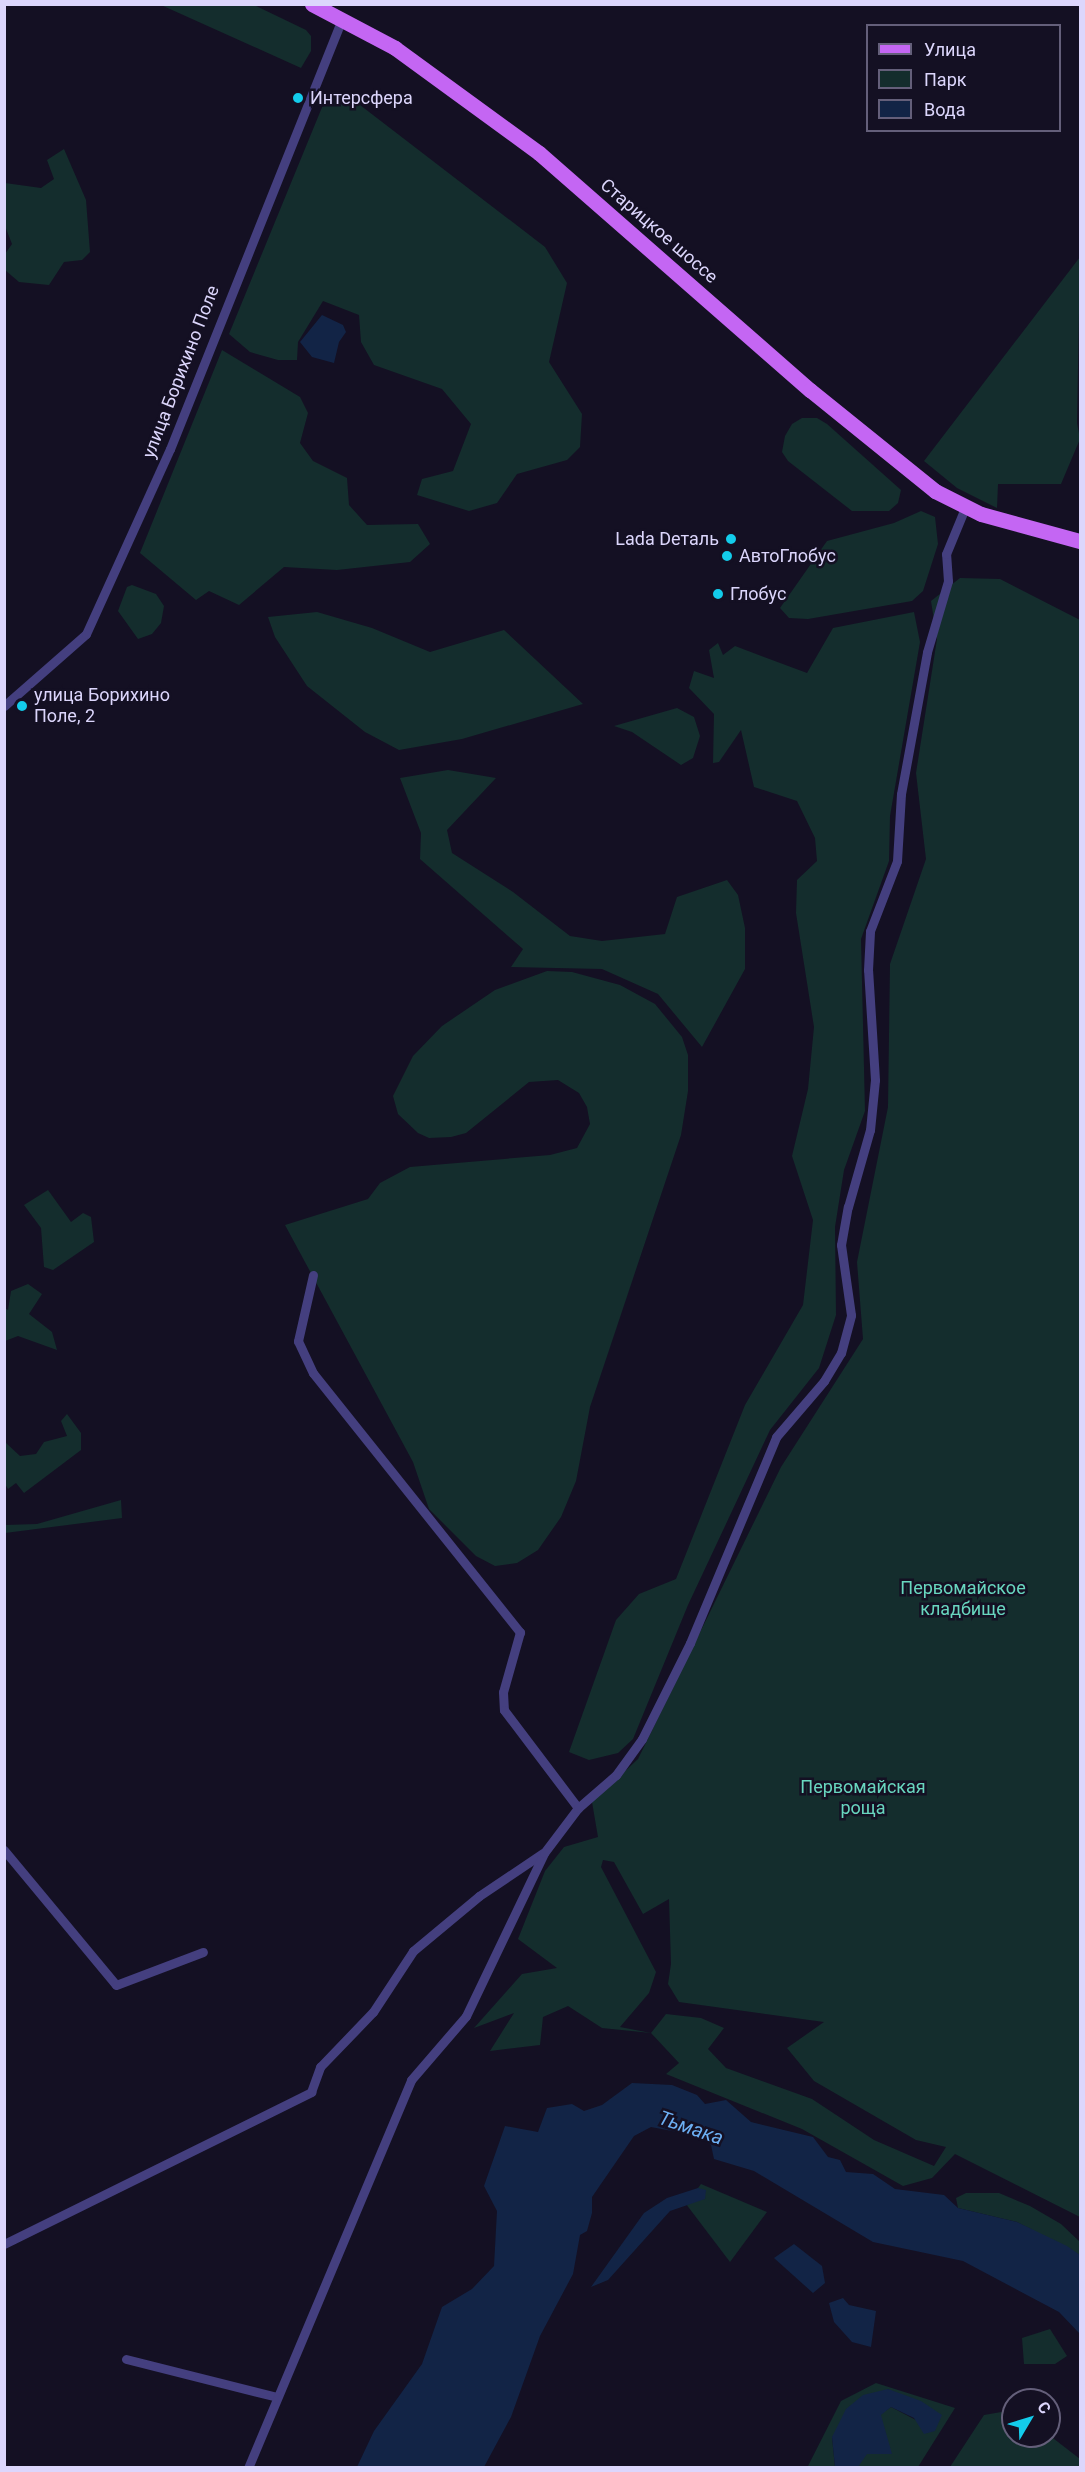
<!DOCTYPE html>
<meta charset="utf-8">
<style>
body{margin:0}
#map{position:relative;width:1085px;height:2472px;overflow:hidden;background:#141023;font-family:Roboto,sans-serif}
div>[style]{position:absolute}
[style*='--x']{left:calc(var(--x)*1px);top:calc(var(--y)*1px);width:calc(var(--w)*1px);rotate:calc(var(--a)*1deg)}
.green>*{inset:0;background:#142d2d}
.water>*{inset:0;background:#122446}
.minor>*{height:9px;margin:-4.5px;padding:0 4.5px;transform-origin:4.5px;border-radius:4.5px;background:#443f7f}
.primary>*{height:15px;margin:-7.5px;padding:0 7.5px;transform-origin:7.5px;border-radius:7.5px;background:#c466f3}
.dots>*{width:16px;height:16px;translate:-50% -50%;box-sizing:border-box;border:3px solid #141023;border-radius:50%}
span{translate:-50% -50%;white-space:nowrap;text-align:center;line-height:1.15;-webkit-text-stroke:5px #141023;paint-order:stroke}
.poi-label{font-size:18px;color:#dcd6fc}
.left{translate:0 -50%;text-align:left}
.right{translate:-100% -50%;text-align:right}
.street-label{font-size:18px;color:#dcd6fc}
.park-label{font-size:18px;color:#68d6bf}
.water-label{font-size:20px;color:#6caff3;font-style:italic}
.frame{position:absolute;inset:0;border:6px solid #dcd6fc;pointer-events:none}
.legend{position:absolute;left:866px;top:24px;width:195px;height:108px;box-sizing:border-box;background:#141023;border:2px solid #645f7a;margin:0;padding:8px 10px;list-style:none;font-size:18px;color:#dcd6fc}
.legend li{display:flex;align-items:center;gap:12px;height:30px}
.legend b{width:30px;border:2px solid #645f7a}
.north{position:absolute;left:1001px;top:2388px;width:60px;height:60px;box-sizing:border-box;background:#141023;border:2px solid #645f7a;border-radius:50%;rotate:52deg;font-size:16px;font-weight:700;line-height:24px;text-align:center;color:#dcd6fc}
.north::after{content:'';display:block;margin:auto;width:21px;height:27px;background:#13cceb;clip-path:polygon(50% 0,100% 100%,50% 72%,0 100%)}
</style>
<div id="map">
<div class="green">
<div style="clip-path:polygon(161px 5px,254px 5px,306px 30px,311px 36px,311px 51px,301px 68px)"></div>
<div style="clip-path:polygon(347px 95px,545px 247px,567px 283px,549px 362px,582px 414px,580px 447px,567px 460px,517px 474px,497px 503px,469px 511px,417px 495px,422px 479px,453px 471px,471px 424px,442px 389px,374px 365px,361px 342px,359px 315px,323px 301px,298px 342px,297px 360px,278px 360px,250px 352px,229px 334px,325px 100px)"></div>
<div style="clip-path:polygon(64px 149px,86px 200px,90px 252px,82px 260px,64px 262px,49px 285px,19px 282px,5px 270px,5px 254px,12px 244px,5px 226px,5px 183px,41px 188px,54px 179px,47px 160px)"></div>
<div style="clip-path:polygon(1080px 257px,1077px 423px,1080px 439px,1061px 484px,998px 484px,997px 508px,957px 488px,924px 461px)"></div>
<div style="clip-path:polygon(222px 350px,300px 397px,308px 413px,300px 443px,313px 461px,347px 478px,349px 505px,367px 525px,418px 524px,430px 544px,410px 562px,337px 570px,284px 567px,239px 605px,209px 591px,196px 600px,140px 553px)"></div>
<div style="clip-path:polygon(802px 418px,817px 418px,827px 424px,901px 490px,898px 503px,889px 511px,852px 511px,788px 461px,782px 452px,785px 436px,792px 424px)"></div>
<div style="clip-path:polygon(921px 511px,935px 517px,938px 544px,923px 591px,912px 601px,808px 619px,789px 618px,780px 608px,827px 541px,894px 523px)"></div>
<div style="clip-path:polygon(evenodd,960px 578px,1000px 579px,1080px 620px,1080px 2217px,955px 2154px,932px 2178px,903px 2186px,802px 2129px,666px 2074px,679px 2063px,651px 2033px,602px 2028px,568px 2006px,543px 2017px,540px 2045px,490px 2051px,514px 2013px,474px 2028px,522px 1974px,557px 1968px,518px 1939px,545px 1871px,564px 1847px,598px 1837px,592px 1802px,638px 1759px,781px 1467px,863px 1339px,857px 1262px,888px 1107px,890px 964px,926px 859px,916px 773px,937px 639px,931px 601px,960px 578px,603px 1860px,614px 1862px,643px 1914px,669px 1899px,671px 1964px,668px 1984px,679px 2002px,824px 2022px,787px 2048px,814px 2081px,916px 2140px,946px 2147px,934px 2166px,874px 2140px,812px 2099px,726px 2068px,708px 2049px,724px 2028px,701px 2018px,666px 2014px,651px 2033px,620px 2027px,649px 1993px,656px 1972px,601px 1867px,603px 1860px)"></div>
<div style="clip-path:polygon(132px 585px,156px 594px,164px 606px,161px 623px,152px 634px,138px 639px,118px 611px,127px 587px)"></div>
<div style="clip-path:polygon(317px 612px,372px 628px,430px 652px,504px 630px,583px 704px,462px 739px,399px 750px,365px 732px,307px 686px,275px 637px,268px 617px)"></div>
<div style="clip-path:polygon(914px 612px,920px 642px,890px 816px,889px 861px,861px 939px,865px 1111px,844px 1170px,835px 1227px,836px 1315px,819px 1368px,770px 1430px,688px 1605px,633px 1739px,618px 1753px,589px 1760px,569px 1752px,616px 1620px,639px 1594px,676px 1579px,745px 1405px,803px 1305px,813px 1220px,792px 1156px,808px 1089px,814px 1027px,796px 913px,797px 880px,817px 861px,815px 838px,797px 801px,754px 787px,741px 730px,719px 762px,713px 763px,714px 714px,689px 688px,694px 671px,714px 678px,709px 650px,718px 643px,723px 655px,735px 646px,807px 673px,833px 628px)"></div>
<div style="clip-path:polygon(677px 708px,694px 717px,700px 736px,693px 758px,681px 765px,632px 732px,614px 726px)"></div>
<div style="clip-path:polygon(448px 770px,496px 778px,447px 830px,452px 853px,513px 892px,570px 936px,602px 941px,665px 934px,677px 897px,727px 880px,738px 895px,745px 928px,745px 969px,702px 1047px,658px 994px,602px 969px,511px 967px,523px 949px,420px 859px,421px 833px,400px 778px)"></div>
<div style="clip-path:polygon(547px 971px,572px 972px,620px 985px,655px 1004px,682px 1037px,688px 1055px,688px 1091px,681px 1135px,590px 1407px,576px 1481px,561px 1517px,538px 1550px,517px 1563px,495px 1566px,476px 1556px,429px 1509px,413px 1462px,285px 1225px,368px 1199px,380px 1183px,410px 1167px,550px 1155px,577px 1148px,590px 1124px,587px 1107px,579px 1093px,558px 1080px,529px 1082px,466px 1133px,451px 1137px,429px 1138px,418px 1133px,398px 1114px,393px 1096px,413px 1056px,442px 1026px,495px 990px)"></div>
<div style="clip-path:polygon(48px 1190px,71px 1222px,83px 1213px,91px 1217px,94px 1242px,53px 1270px,44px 1267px,41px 1228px,24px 1205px)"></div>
<div style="clip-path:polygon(28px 1284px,42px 1294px,29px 1314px,52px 1332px,57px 1350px,18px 1336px,5px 1341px,5px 1308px,8px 1310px,11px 1291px)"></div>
<div style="clip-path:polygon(67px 1414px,81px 1433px,81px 1450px,24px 1493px,16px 1483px,8px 1489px,5px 1484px,5px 1442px,20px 1456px,36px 1454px,44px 1442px,67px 1436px,61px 1421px)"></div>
<div style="clip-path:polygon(121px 1500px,122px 1518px,5px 1533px,5px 1525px,37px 1524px)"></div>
<div style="clip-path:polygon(701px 2184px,767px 2212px,730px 2262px,686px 2204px)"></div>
<div style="clip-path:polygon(966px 2193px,999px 2193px,1030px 2206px,1061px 2224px,1080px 2242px,1080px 2255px,1017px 2222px,958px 2208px,956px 2198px)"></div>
<div style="clip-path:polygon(1050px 2329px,1067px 2356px,1055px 2364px,1024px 2364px,1022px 2338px)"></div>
<div style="clip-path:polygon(876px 2383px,955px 2408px,918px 2467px,848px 2467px,881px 2414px,891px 2407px,935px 2430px,888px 2389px,832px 2437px,835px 2467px,807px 2468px,841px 2401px)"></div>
<div style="clip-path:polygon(1013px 2410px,1013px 2436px,1049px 2435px,1080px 2459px,1080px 2467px,950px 2467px,984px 2415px)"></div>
</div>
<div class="water">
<div style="clip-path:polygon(322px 315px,343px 325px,346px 332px,339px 342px,334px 363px,312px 357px,300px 342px)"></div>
<div style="clip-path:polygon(632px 2083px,672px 2085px,697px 2095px,705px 2104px,726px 2100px,751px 2122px,813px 2137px,828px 2157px,840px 2160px,846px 2172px,873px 2174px,895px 2189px,944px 2195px,958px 2208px,1017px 2222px,1067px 2246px,1080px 2255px,1080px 2334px,1059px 2312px,963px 2261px,873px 2242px,754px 2171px,714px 2159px,711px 2145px,698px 2136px,651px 2127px,634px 2136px,592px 2197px,592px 2213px,587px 2231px,580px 2235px,573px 2274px,540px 2336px,511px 2417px,484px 2467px,357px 2467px,374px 2431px,422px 2364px,442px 2307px,472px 2289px,494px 2266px,497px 2211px,484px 2186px,505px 2126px,538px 2132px,547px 2108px,572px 2104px,584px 2111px,602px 2105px)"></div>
<div style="clip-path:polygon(698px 2188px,706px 2190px,705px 2199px,670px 2211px,608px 2280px,591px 2287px,644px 2213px,667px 2198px)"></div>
<div style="clip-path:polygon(794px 2244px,822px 2266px,825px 2283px,813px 2293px,774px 2258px)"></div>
<div style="clip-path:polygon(843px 2298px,849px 2305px,876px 2311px,871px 2347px,852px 2342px,834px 2322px,829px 2303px)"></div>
<div style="clip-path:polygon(888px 2389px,921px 2401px,942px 2415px,935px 2431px,924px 2434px,914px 2418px,891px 2407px,881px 2415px,892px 2454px,867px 2454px,858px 2467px,835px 2467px,832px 2437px,846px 2409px,863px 2395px)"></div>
</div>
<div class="minor">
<div style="--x:4;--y:706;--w:109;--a:-41.3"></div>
<div style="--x:86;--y:634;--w:203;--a:-65.6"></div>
<div style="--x:170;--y:449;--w:462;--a:-68.2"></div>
<div style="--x:313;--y:1275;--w:68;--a:102.8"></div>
<div style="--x:298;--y:1341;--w:35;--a:65"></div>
<div style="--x:313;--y:1373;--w:332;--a:51.4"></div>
<div style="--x:520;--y:1632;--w:62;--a:105.8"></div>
<div style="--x:503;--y:1692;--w:18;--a:87"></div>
<div style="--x:504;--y:1710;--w:123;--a:52.9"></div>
<div style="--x:4;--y:1850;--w:175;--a:50.3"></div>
<div style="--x:116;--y:1985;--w:93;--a:-20.8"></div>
<div style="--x:4;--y:2244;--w:343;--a:-26.3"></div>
<div style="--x:311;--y:2092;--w:27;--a:-70"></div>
<div style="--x:320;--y:2067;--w:76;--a:-46.1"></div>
<div style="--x:373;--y:2012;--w:73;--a:-56.7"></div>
<div style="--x:413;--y:1951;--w:86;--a:-39.8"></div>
<div style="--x:479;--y:1896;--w:77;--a:-33.9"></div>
<div style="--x:126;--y:2359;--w:156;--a:14.1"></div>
<div style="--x:248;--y:2468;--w:421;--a:-67.2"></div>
<div style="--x:411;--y:2080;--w:84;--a:-49.3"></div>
<div style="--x:466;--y:2016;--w:181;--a:-64.4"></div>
<div style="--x:544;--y:1853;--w:56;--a:-52.9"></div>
<div style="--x:578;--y:1808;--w:50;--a:-41"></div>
<div style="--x:616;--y:1775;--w:44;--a:-54.2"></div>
<div style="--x:642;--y:1739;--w:107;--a:-63.4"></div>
<div style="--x:690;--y:1643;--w:223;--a:-67.3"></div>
<div style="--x:776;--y:1437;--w:74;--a:-49.4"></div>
<div style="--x:824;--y:1381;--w:33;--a:-59"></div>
<div style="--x:841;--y:1353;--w:39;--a:-75"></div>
<div style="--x:851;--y:1315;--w:71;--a:-98.1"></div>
<div style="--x:841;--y:1245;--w:39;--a:-80"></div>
<div style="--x:848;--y:1207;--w:80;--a:-74.1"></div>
<div style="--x:870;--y:1130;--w:50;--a:-84.3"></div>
<div style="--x:875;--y:1080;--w:110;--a:-93.6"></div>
<div style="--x:868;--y:970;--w:39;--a:-87"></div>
<div style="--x:870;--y:931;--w:75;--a:-68.9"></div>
<div style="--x:897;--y:861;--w:67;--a:-86.6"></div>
<div style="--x:901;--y:794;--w:144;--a:-79.6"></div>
<div style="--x:927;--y:652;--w:74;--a:-73.5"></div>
<div style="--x:948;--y:581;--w:27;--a:-94"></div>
<div style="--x:946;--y:554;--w:50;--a:-67.6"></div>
</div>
<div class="primary">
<div style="--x:312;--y:4;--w:94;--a:27.9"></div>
<div style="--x:395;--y:48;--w:178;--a:36.1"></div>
<div style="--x:539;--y:153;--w:360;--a:41.2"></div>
<div style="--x:810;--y:390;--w:161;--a:38.9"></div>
<div style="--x:935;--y:491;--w:51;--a:26.6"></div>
<div style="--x:981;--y:514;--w:103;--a:15.3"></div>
</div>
<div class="dots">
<div style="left:298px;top:98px;background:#13cceb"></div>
<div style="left:731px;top:539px;background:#13cceb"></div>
<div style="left:727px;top:556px;background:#13cceb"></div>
<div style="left:718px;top:594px;background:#13cceb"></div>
<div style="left:22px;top:706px;background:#13cceb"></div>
</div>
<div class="poi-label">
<span class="left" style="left:310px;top:98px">Интерсфера</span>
<span class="right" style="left:719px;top:539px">Lada Dеталь</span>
<span class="left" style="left:739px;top:556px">АвтоГлобус</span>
<span class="left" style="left:730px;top:594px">Глобус</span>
<span class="left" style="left:34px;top:706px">улица Борихино<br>Поле, 2</span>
</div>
<div class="street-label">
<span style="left:659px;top:231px;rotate:41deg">Старицкое шоссе</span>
<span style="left:181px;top:372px;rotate:-69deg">улица Борихино Поле</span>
</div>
<div class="park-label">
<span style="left:963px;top:1599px">Первомайское<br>кладбище</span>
<span style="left:863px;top:1798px">Первомайская<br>роща</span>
</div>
<div class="water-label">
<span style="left:691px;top:2128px;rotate:19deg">Тьмака</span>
</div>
<div class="frame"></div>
<ul class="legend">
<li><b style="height:8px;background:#c466f3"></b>Улица</li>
<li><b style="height:16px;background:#142d2d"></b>Парк</li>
<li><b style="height:16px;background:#122446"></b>Вода</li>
</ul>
<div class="north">С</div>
</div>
